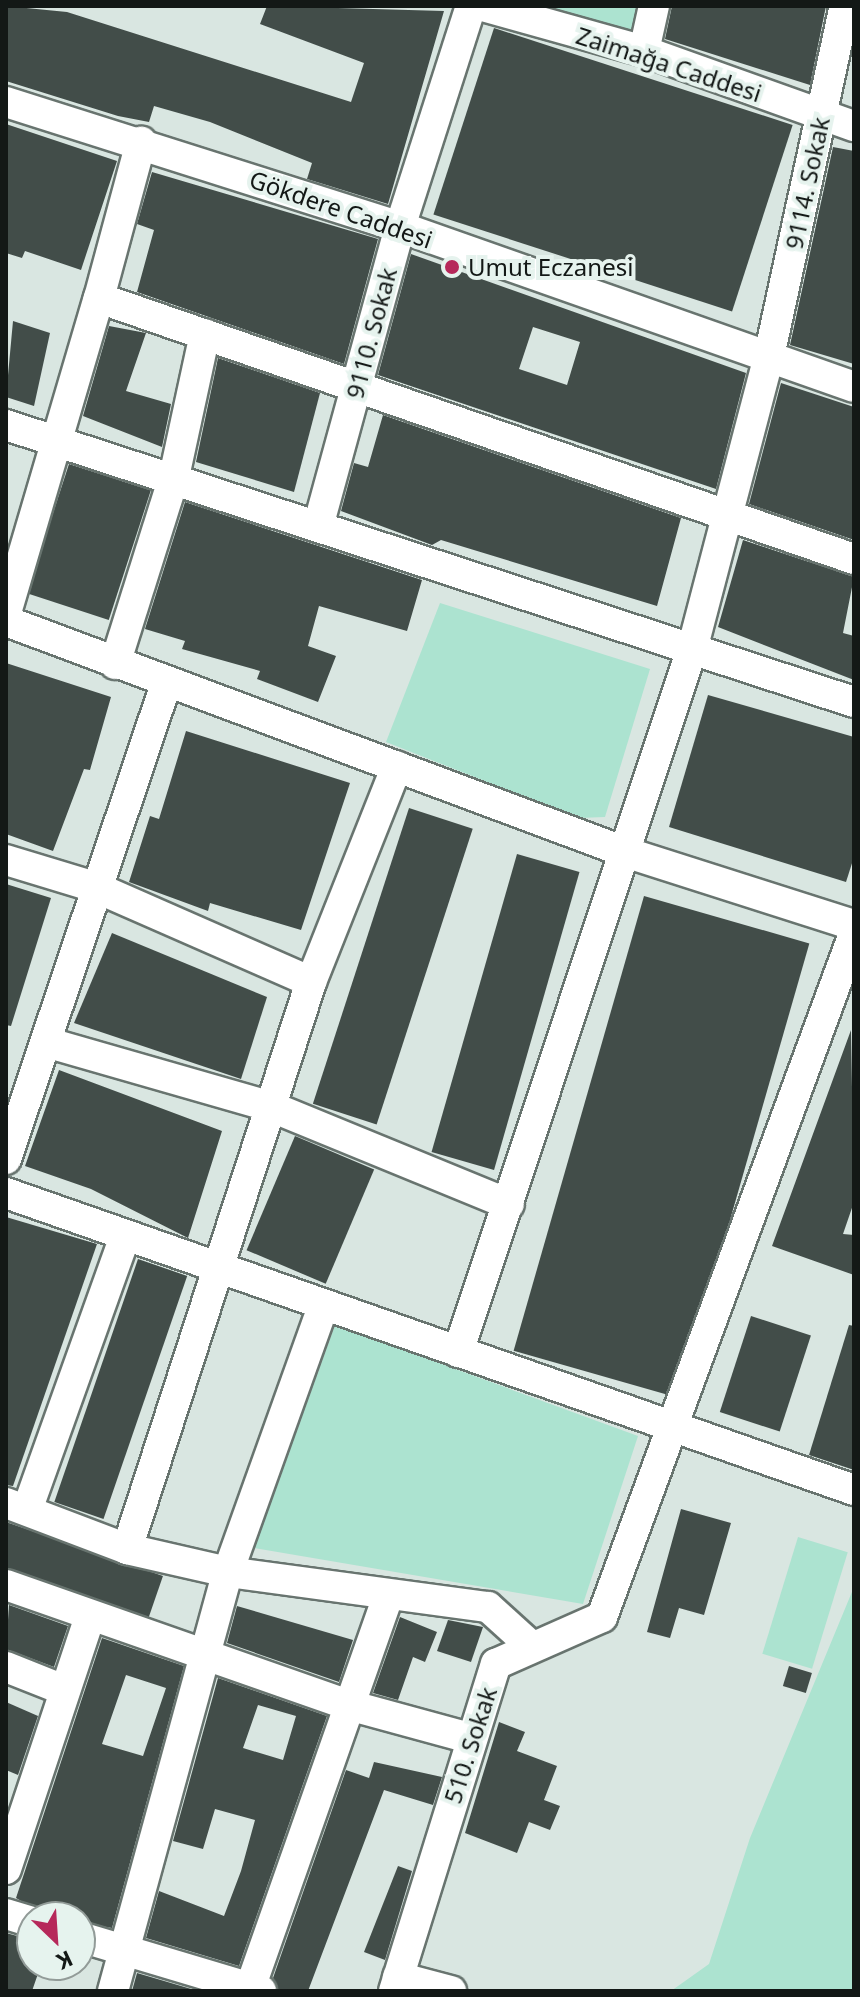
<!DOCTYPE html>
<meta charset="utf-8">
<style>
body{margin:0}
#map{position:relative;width:860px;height:1997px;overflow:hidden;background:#d9e6e1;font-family:"Noto Sans",sans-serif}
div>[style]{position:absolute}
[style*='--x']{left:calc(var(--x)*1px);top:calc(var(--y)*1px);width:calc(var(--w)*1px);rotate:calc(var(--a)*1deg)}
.green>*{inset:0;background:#ace3d0;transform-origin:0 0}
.building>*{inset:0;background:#424d49;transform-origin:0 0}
.roads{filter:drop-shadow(2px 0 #68746f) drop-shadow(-2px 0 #68746f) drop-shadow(0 2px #68746f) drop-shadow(0 -2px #68746f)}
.minor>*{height:30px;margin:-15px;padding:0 15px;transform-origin:15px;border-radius:15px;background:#fff}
.dots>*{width:22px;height:22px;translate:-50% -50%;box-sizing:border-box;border:4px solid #e6f3ee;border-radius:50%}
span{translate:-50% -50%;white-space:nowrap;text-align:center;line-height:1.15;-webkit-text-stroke:8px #e6f3ee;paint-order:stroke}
.street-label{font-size:24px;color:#131816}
.poi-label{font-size:24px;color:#131816}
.left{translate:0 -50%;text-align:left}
.frame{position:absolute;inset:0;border:8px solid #131816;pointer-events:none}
.north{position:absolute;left:16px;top:1901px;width:80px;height:80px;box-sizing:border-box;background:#e6f3ee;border:2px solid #929b98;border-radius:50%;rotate:155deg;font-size:22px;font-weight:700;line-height:32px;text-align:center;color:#131816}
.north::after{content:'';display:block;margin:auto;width:28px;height:36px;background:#b6285a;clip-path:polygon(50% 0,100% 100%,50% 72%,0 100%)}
</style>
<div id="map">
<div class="green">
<div style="clip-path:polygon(520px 6px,639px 6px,632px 38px)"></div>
<div style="clip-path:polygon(440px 603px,650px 669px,605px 817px,578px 818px,386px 742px)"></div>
<div style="clip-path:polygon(335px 1325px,638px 1436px,583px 1604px,254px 1548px)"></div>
<div style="left:798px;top:1537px;width:52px;height:122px;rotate:17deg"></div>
<div style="clip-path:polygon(854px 1587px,854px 1991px,671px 1991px,709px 1964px,750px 1838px)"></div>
</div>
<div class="building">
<div style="clip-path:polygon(6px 6px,67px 12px,351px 102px,364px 63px,260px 24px,267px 6px,444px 11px,388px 204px,307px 179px,312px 163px,210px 122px,154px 106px,149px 122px,118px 116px,6px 81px)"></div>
<div style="clip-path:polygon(672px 6px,826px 6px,810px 85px,665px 39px)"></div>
<div style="left:494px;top:28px;width:314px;height:196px;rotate:18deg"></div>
<div style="clip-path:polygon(6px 124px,117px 161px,81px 270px,25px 251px,22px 258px,6px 253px)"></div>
<div style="clip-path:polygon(833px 147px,854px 151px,854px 364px,790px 345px)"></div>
<div style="clip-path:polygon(152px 172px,378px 239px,344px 364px,137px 292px,154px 230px,137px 224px)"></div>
<div style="clip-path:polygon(evenodd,411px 254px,746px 373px,716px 489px,378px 375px,411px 254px,533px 327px,580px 342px,567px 385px,519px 369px,533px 327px)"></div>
<div style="clip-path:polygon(13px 321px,50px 333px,34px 406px,6px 397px)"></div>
<div style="clip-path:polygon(109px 326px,146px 333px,126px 391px,171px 404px,162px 447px,83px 416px)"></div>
<div style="clip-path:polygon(218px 358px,320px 393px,294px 492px,196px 462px)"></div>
<div style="clip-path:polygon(781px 383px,854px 407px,854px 540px,749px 504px)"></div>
<div style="clip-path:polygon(383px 415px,681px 518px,657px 606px,441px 540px,432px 545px,341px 511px,354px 463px,368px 467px)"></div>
<div style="left:69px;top:464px;width:86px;height:136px;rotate:18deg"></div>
<div style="clip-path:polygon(185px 502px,422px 580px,407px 631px,319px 606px,308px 646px,336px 656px,318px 702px,257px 679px,260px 671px,182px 649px,185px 641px,145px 629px)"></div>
<div style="clip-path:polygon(743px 540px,854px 577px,843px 633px,854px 636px,854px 680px,718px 627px)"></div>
<div style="clip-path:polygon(6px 663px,111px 697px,90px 770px,84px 769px,53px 851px,6px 834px)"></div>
<div style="clip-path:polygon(708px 695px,854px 737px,854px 857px,846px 882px,669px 827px)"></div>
<div style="clip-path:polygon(186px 731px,350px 783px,301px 930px,210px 903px,208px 911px,129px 882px,150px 816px,159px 819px)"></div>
<div style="left:409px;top:808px;width:67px;height:311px;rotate:18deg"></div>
<div style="left:517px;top:854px;width:65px;height:310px;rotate:16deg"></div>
<div style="clip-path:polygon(6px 884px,51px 898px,11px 1026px,6px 1025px)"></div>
<div style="left:644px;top:896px;width:172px;height:473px;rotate:16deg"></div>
<div style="clip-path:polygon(112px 933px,267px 997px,241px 1079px,74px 1023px)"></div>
<div style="clip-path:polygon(851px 1030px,854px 1202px,843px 1234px,854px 1235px,854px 1275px,772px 1246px)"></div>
<div style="clip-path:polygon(59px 1070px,222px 1131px,188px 1238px,91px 1189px,25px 1166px)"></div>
<div style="left:295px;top:1136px;width:86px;height:124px;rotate:23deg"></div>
<div style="clip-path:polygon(6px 1217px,97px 1244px,13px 1486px,6px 1485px)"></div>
<div style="left:138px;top:1259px;width:52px;height:257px;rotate:19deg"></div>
<div style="left:751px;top:1316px;width:63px;height:101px;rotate:18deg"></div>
<div style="clip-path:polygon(849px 1325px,854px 1326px,854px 1470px,809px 1455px)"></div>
<div style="clip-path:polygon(681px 1509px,731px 1523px,704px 1615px,679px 1608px,670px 1638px,647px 1632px)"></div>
<div style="left:6px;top:1522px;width:166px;height:45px;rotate:19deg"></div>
<div style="clip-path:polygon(9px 1605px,68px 1626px,54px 1667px,6px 1649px)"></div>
<div style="clip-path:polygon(237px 1606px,353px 1640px,339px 1682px,227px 1643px)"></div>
<div style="clip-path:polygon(400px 1617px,437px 1632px,425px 1662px,413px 1657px,398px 1700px,373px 1693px)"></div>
<div style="clip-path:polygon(448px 1620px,483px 1627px,471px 1662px,437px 1651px)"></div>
<div style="clip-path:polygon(evenodd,102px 1638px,184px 1666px,112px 1928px,49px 1917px,16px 1898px,102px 1638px,126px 1675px,166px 1688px,143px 1756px,102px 1744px,126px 1675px)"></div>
<div style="left:789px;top:1666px;width:24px;height:21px;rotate:17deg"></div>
<div style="clip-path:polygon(evenodd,218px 1678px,327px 1716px,239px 1966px,146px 1938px,159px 1891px,224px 1916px,241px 1871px,255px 1820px,215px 1809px,203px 1849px,173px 1841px,218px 1678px,258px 1705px,296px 1716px,283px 1760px,243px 1748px,258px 1705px)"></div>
<div style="clip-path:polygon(6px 1702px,38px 1716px,18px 1775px,6px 1770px)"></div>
<div style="clip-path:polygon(499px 1722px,525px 1732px,517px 1751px,557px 1766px,544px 1800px,560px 1806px,550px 1830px,529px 1822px,517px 1853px,465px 1833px)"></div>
<div style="clip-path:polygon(374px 1762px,442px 1777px,433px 1805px,384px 1790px,308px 1991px,278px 1991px,273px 1978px,346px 1770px,369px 1778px)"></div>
<div style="clip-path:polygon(398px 1866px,412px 1871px,385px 1960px,364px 1952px)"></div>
<div style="clip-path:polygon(6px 1933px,32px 1940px,32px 1965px,41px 1965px,32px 1991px,6px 1991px)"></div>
<div style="clip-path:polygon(137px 1973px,198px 1991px,132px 1991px)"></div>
</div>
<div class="roads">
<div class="minor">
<div style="--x:483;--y:6;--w:167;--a:15.6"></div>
<div style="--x:644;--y:51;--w:223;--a:19.7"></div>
<div style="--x:644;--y:51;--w:46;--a:-77.5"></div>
<div style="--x:6;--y:102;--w:413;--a:17.6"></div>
<div style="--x:400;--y:227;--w:481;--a:19.4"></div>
<div style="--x:99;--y:298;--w:162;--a:-74.9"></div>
<div style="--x:6;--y:425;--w:892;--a:18.09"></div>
<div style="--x:319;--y:523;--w:307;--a:-74.7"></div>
<div style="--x:400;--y:227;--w:232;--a:-72.2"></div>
<div style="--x:6;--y:613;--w:328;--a:-73.6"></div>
<div style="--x:99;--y:298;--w:799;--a:19.07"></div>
<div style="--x:6;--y:621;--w:664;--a:20.46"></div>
<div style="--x:628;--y:853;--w:237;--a:17.7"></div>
<div style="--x:115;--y:664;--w:196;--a:-72.5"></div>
<div style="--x:174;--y:477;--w:146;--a:-77.8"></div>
<div style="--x:6;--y:860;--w:93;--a:16.9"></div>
<div style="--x:95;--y:887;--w:236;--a:23.7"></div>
<div style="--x:49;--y:1043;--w:232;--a:16"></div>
<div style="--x:272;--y:1107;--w:256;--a:22.3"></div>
<div style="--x:6;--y:1159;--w:504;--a:-71.39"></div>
<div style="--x:6;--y:1193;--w:899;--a:19.3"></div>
<div style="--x:458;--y:1352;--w:744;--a:-71.59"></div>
<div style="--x:693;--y:646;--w:295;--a:-75.3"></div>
<div style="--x:768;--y:361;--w:363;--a:-77.8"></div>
<div style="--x:6;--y:1503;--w:129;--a:20.8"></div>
<div style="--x:127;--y:1549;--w:104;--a:12.8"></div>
<div style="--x:228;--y:1572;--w:262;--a:7.7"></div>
<div style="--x:488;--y:1607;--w:57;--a:42.1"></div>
<div style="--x:27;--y:1510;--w:290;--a:-70.3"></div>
<div style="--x:127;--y:1549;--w:596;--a:-72.02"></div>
<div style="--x:311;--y:982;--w:232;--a:-68.3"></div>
<div style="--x:6;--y:1585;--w:367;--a:19.3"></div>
<div style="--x:352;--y:1706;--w:122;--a:15.2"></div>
<div style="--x:6;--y:1667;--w:62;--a:21.6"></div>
<div style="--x:6;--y:1869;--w:266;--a:-71.6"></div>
<div style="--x:6;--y:1914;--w:27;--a:17"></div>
<div style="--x:80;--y:1937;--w:189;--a:16.6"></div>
<div style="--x:398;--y:1977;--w:55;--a:14.8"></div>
<div style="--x:113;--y:1991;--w:434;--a:-74.7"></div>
<div style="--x:228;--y:1572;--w:282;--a:-70.3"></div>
<div style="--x:249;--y:1991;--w:419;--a:-70.6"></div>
<div style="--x:394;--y:1991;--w:343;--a:-72.7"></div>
<div style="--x:496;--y:1664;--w:116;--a:-23.9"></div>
<div style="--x:602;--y:1617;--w:728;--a:-69.75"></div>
</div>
</div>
<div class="dots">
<div style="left:452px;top:267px;background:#b6285a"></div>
</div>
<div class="street-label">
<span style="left:669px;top:64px;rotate:18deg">Zaimağa Caddesi</span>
<span style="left:807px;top:183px;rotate:-78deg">9114. Sokak</span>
<span style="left:341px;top:209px;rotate:19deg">Gökdere Caddesi</span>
<span style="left:371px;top:333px;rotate:-75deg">9110. Sokak</span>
<span style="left:470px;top:1745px;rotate:-72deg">510. Sokak</span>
</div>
<div class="poi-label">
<span class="left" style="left:468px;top:267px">Umut Eczanesi</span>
</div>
<div class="frame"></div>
<div class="north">K</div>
</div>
